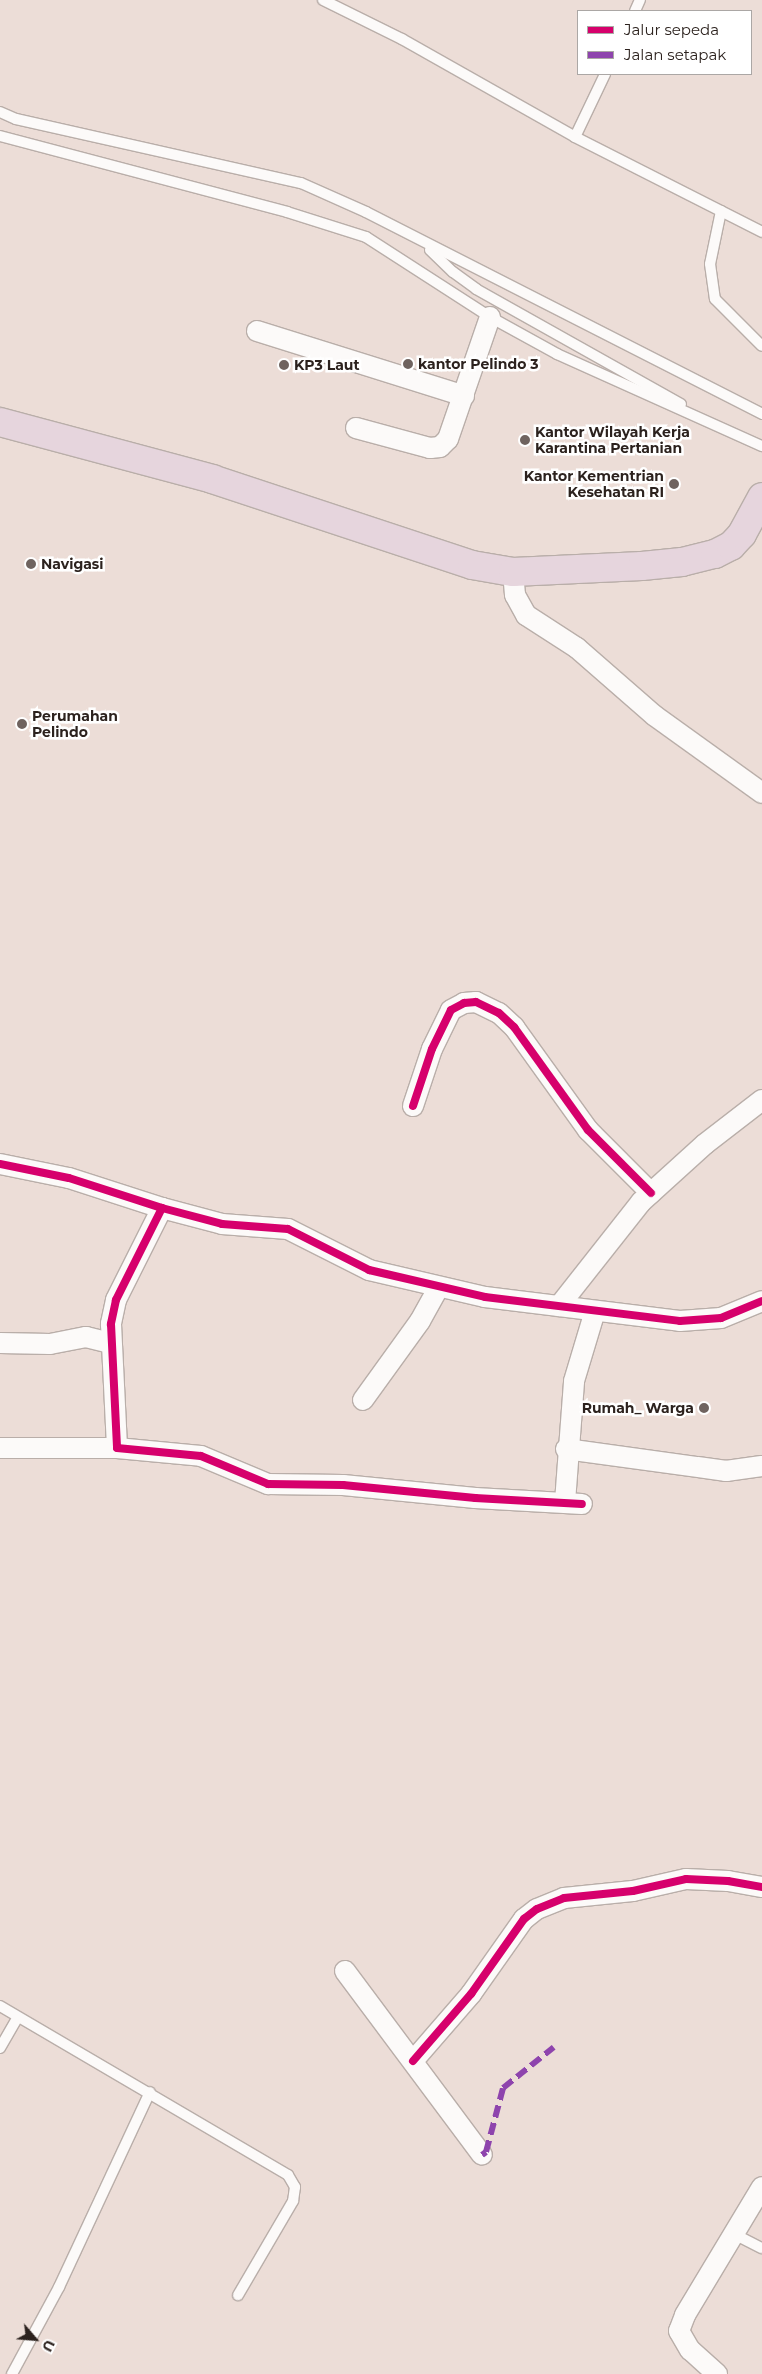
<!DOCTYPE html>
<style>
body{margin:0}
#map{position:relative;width:762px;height:2374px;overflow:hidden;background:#ecddd7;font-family:Montserrat,sans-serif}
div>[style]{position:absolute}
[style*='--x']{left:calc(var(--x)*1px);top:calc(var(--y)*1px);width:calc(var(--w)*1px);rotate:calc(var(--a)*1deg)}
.roads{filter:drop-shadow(1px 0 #b9aea9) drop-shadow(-1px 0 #b9aea9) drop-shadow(0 1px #b9aea9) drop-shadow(0 -1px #b9aea9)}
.lane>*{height:10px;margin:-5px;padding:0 5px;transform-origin:5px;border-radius:5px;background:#fcfaf9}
.street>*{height:20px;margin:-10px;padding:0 10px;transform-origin:10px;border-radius:10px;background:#fcfaf9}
.highway>*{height:28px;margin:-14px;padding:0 14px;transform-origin:14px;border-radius:14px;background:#e6d5dd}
.quiet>*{height:6px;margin-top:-3px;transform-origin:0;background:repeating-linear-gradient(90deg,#8e44ad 0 12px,transparent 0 18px)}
.cycleway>*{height:8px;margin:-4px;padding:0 4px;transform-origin:4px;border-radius:4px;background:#d6006c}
.dots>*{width:14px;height:14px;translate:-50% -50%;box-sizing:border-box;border:2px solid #fff;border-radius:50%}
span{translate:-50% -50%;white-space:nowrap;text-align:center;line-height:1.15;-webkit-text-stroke:5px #fff;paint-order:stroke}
.poi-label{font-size:14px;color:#2c221e;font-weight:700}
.left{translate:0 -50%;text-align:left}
.right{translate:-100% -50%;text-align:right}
.legend{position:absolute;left:577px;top:10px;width:175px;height:65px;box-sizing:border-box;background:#fff;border:1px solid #aba7a5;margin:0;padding:6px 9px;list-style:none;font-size:15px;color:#2c221e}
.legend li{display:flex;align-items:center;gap:10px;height:25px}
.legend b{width:25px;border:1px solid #aba7a5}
.north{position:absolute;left:10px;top:2314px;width:50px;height:50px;-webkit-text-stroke:4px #fff;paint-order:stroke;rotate:117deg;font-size:14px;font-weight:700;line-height:20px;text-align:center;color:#2c221e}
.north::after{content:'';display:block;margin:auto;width:18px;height:22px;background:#2c221e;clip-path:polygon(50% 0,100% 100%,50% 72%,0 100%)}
</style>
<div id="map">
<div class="roads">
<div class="lane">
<div style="--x:323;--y:0;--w:88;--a:26.3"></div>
<div style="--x:402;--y:39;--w:199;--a:29.5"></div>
<div style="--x:575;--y:137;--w:210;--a:26.9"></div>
<div style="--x:635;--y:11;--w:12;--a:-66"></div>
<div style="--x:0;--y:112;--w:17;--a:24"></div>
<div style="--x:16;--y:119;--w:292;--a:12.7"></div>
<div style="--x:301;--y:183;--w:71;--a:24"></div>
<div style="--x:366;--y:212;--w:445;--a:27"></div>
<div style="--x:0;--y:136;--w:297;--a:14.8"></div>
<div style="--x:287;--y:212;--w:83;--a:17.6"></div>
<div style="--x:366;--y:237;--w:148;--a:32.8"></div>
<div style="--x:490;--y:317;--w:77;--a:28.9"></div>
<div style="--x:557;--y:354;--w:225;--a:24.2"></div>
<div style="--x:575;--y:137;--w:70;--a:-64.5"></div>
<div style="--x:721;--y:211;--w:54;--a:101.7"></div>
<div style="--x:710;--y:264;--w:35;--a:82"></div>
<div style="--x:715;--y:299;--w:66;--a:45"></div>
<div style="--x:430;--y:250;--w:32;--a:44"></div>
<div style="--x:453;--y:272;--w:29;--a:36"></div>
<div style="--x:476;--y:289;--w:235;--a:29.3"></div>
<div style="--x:0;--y:2006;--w:334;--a:30.4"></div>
<div style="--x:288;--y:2175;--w:14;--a:60"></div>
<div style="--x:295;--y:2187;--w:14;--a:98"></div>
<div style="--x:293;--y:2201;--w:109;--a:120.3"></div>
<div style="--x:0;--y:2048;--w:34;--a:-60"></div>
<div style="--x:736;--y:2235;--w:29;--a:27"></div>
<div style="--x:12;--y:2374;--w:99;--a:-61.6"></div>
<div style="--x:59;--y:2287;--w:215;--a:-65"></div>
</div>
<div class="street">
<div style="--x:257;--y:331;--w:217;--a:17.4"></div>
<div style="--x:356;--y:428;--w:77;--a:15.1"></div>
<div style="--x:430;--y:448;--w:10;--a:-6"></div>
<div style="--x:440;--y:447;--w:11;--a:-45"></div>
<div style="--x:448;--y:439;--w:129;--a:-71"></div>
<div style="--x:513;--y:572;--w:23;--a:85"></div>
<div style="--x:515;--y:595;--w:23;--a:61"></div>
<div style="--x:526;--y:615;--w:61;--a:32.9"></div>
<div style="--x:577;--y:648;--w:103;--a:41.1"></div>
<div style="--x:655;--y:716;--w:132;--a:35.7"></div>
<div style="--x:413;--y:1106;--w:60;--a:-71.6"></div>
<div style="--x:432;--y:1049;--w:43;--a:-64"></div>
<div style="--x:451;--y:1010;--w:15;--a:-28"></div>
<div style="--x:464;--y:1003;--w:12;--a:-5"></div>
<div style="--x:476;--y:1002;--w:25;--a:26"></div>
<div style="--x:499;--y:1013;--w:21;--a:43"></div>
<div style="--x:514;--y:1027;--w:127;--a:54.3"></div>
<div style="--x:588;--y:1130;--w:89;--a:45"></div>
<div style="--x:0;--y:1164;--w:70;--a:11.5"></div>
<div style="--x:69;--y:1178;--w:98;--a:17.9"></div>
<div style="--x:162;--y:1208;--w:62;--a:14.9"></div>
<div style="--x:222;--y:1224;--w:66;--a:4.3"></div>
<div style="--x:288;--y:1229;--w:91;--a:26.8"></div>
<div style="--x:369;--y:1270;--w:119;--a:13.1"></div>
<div style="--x:485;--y:1297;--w:196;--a:7"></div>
<div style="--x:680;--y:1321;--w:41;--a:-4.2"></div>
<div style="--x:721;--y:1318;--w:44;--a:-22.5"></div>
<div style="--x:162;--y:1208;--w:103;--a:116.6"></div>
<div style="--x:116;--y:1300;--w:25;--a:102"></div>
<div style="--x:111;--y:1324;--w:124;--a:87.2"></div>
<div style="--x:117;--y:1448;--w:84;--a:5.4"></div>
<div style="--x:201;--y:1456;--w:73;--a:22.7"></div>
<div style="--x:268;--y:1484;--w:75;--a:0.8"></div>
<div style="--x:343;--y:1485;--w:133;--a:5.6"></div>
<div style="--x:475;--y:1498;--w:107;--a:3.2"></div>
<div style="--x:559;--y:1306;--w:132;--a:-51.7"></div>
<div style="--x:641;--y:1202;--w:86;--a:-42.2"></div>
<div style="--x:705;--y:1144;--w:72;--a:-37.7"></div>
<div style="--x:0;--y:1343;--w:50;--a:1.1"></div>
<div style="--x:50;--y:1344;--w:37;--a:-11"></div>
<div style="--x:86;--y:1337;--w:25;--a:14"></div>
<div style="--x:363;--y:1400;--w:97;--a:-54.2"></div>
<div style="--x:420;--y:1321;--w:38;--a:-61"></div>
<div style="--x:0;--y:1448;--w:117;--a:0"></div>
<div style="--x:566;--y:1449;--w:162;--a:7.8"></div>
<div style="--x:726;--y:1471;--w:36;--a:-8"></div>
<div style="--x:565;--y:1502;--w:121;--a:-85.7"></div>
<div style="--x:574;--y:1381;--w:73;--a:-73.3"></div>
<div style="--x:345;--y:1971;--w:229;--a:53.3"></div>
<div style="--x:413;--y:2061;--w:89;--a:-49.1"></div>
<div style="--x:471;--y:1994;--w:92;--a:-54.8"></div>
<div style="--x:524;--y:1919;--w:16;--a:-38"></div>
<div style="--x:537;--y:1909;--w:29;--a:-22"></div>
<div style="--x:564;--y:1898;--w:69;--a:-5.8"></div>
<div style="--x:633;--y:1891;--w:54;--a:-12.8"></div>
<div style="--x:686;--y:1879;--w:42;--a:2.7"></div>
<div style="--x:728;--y:1881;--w:35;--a:10"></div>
<div style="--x:717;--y:2374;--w:36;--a:-138"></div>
<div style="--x:690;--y:2350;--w:22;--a:-120"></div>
<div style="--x:679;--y:2331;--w:17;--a:-69"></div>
<div style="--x:685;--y:2315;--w:149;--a:-59"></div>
</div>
<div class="highway">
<div style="--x:0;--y:422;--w:220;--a:15"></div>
<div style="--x:212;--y:479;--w:274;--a:18.3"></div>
<div style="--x:472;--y:565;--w:42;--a:9.7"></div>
<div style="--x:513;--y:572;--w:129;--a:-2.7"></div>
<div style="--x:642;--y:566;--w:40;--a:-5.7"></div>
<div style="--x:682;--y:562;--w:34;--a:-14"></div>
<div style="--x:715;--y:554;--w:18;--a:-27"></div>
<div style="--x:731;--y:546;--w:16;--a:-47"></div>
<div style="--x:742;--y:534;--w:42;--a:-61.6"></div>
</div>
</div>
<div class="quiet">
<div style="--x:482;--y:2155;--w:5;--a:-37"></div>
<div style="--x:486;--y:2152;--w:66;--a:-75.1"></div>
<div style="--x:503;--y:2088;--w:65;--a:-38.8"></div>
</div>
<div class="cycleway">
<div style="--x:413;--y:1106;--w:60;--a:-71.6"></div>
<div style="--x:432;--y:1049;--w:43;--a:-64"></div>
<div style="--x:451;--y:1010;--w:15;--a:-28"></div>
<div style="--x:464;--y:1003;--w:12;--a:-5"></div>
<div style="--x:476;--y:1002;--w:25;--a:26"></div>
<div style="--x:499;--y:1013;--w:21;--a:43"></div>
<div style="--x:514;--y:1027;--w:127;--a:54.3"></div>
<div style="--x:588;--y:1130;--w:89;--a:45"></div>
<div style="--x:0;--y:1164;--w:70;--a:11.5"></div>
<div style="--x:69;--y:1178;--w:98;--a:17.9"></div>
<div style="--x:162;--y:1208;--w:62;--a:14.9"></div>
<div style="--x:222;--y:1224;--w:66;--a:4.3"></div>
<div style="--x:288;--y:1229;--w:91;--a:26.8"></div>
<div style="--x:369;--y:1270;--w:119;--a:13.1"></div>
<div style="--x:485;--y:1297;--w:196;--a:7"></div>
<div style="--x:680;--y:1321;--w:41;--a:-4.2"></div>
<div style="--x:721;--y:1318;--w:44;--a:-22.5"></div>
<div style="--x:162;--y:1208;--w:103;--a:116.6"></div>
<div style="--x:116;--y:1300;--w:25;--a:102"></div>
<div style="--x:111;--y:1324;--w:124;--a:87.2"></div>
<div style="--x:117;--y:1448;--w:84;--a:5.4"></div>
<div style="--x:201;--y:1456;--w:73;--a:22.7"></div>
<div style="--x:268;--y:1484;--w:75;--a:0.8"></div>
<div style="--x:343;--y:1485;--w:133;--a:5.6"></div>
<div style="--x:475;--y:1498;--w:107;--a:3.2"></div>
<div style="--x:413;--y:2061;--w:89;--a:-49.1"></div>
<div style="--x:471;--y:1994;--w:92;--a:-54.8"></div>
<div style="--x:524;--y:1919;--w:16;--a:-38"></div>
<div style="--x:537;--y:1909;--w:29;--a:-22"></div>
<div style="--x:564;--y:1898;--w:69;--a:-5.8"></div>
<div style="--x:633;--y:1891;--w:54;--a:-12.8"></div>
<div style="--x:686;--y:1879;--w:42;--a:2.7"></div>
<div style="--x:728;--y:1881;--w:35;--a:10"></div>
</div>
<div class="dots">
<div style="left:408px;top:364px;background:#6f635f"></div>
<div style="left:284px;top:365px;background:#6f635f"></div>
<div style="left:525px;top:440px;background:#6f635f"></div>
<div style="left:674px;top:484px;background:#6f635f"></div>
<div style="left:31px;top:564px;background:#6f635f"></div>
<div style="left:22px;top:724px;background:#6f635f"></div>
<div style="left:704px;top:1408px;background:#6f635f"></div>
</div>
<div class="poi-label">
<span class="left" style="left:418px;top:364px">kantor Pelindo 3</span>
<span class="left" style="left:294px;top:365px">KP3 Laut</span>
<span class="left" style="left:535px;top:440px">Kantor Wilayah Kerja<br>Karantina Pertanian</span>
<span class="right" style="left:664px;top:484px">Kantor Kementrian<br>Kesehatan RI</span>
<span class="left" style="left:41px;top:564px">Navigasi</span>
<span class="left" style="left:32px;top:724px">Perumahan<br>Pelindo</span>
<span class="right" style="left:694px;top:1408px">Rumah_ Warga</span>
</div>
<ul class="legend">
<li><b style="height:6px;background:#d6006c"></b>Jalur sepeda</li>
<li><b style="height:6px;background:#8e44ad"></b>Jalan setapak</li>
</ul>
<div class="north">U</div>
</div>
